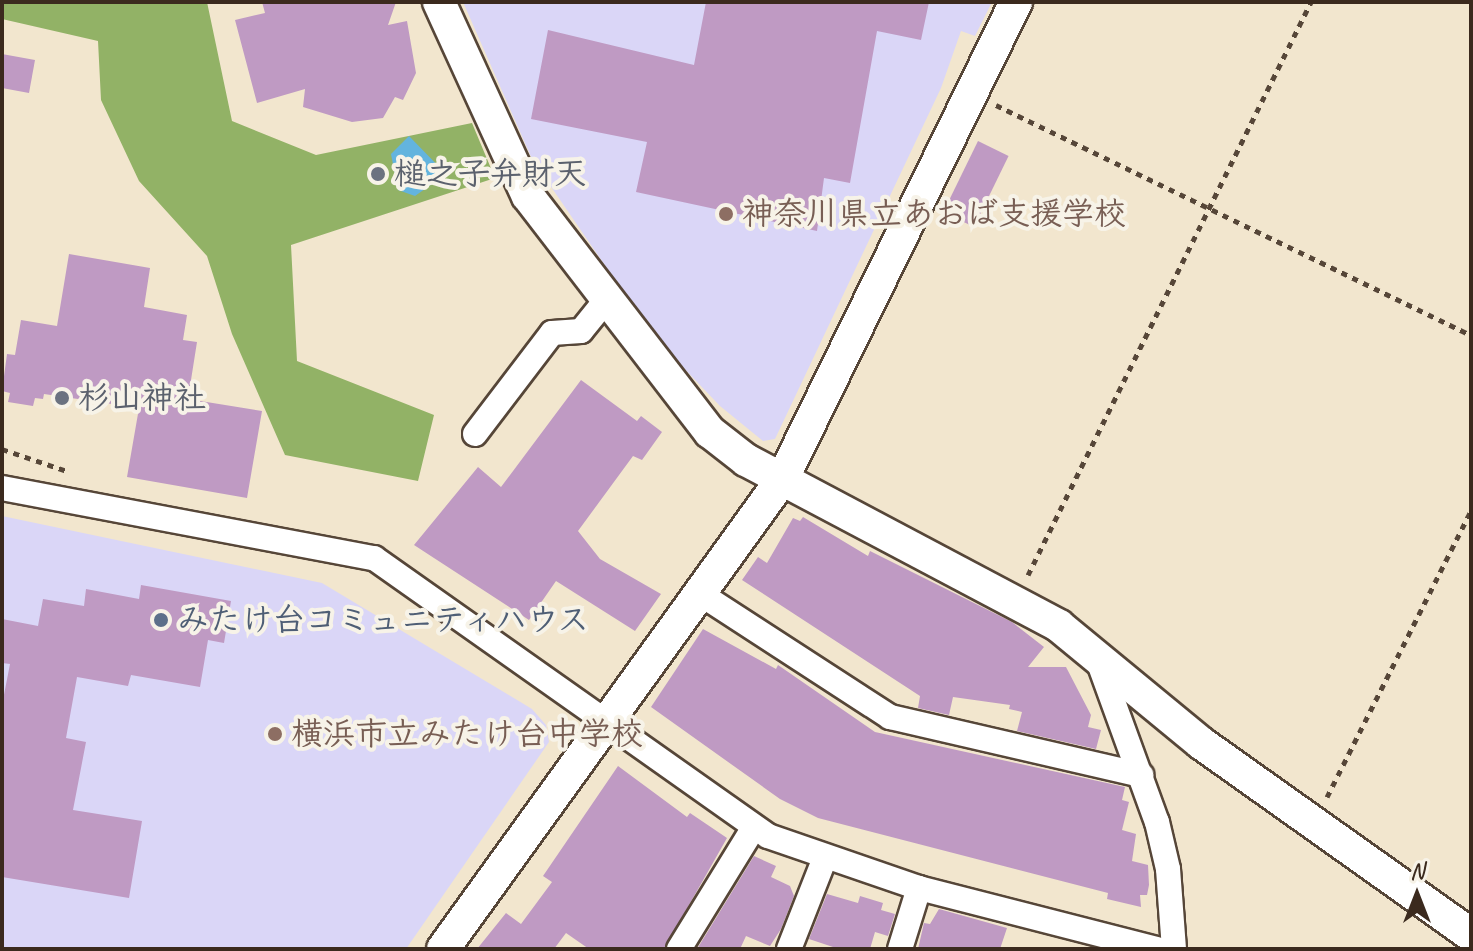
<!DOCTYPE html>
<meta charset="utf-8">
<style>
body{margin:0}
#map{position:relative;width:1473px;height:951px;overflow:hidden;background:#f2e6ce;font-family:Caveat,"Klee One",sans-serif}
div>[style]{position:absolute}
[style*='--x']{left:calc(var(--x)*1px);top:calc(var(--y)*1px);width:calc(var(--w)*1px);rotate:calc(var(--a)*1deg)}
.built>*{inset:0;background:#dad6f7}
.forest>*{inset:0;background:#92b266}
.water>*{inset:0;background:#63b4de}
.building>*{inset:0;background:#bf9ac3;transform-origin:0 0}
.path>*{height:5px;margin-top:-2.5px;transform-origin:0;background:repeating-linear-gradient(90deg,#564638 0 6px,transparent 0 12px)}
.roads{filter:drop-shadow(2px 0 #564638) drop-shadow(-2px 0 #564638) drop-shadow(0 2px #564638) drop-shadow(0 -2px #564638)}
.street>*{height:24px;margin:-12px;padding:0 12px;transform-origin:12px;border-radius:12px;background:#fff}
.secondary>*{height:32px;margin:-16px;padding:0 16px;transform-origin:16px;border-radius:16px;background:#fff}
.dots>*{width:22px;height:22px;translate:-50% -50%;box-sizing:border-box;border:4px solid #f7f3e8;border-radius:50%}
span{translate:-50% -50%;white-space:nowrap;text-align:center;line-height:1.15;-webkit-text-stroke:8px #f7f3e8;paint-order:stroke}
.worship-label{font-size:32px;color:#5b616d;font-weight:700}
.left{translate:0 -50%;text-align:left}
.education-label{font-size:32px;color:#785e54;font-weight:700}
.service-label{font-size:32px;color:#4e5e75;font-weight:700}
.frame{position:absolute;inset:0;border:4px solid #3b2a1e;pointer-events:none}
.north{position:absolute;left:1377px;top:855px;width:80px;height:80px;-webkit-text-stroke:6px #f7f3e8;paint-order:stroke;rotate:0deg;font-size:22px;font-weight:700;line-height:32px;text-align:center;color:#3b2a1e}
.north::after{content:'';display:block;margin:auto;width:28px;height:36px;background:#3b2a1e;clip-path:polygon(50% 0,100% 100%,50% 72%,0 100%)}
</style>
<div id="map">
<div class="built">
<div style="clip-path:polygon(463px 2px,992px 2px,975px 36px,961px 31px,941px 88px,775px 439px,763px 441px,720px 406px,654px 337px,532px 159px)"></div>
<div style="clip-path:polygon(2px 516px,322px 583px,532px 709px,546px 725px,549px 742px,406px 949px,2px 949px)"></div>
</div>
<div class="forest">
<div style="clip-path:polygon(2px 2px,207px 2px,232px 121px,316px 155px,472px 123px,495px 178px,291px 245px,297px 361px,434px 415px,418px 481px,285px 455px,232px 334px,207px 256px,139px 181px,101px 100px,98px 41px,2px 19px)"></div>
</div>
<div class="water">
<div style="clip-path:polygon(409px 136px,446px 174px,415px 196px,398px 190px,391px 154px)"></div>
</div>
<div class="building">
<div style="clip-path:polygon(262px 2px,396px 2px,388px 25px,407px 21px,416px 73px,403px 100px,395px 97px,383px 118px,352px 122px,303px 107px,305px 89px,257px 103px,235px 20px,265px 13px)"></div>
<div style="clip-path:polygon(706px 2px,929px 2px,921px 40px,877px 31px,850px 183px,824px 178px,817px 231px,636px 192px,647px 142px,531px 119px,548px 30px,694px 65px)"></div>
<div style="clip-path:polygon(2px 54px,35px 60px,29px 93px,2px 88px)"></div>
<div style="left:978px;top:141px;width:34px;height:79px;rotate:26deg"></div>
<div style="clip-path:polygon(69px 254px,150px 268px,144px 307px,187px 315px,183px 340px,197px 342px,188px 399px,262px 411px,247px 498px,127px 477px,139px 408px,44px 394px,43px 399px,35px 398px,33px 406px,8px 402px,10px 393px,2px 391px,7px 354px,15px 355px,21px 320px,57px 326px)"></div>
<div style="clip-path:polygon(581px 380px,637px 421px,641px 416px,662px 432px,642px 460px,633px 456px,578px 531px,600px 559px,661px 594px,635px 631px,556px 581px,529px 620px,414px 545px,478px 467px,501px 487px)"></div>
<div style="clip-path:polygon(803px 517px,868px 556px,870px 551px,1012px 622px,1044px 647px,1028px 667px,1066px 667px,1091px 715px,1088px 727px,1101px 730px,1096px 749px,1017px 731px,1022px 712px,1009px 709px,1010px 705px,953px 697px,949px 715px,918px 708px,920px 696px,742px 580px,758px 557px,767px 563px,793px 518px,800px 521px)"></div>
<div style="clip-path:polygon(141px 585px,231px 601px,224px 643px,208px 640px,200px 687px,131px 675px,128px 686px,77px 677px,66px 738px,86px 742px,73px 810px,142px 821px,129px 898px,2px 877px,2px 705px,10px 664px,2px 663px,2px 619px,38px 626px,43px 599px,84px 606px,86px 589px,139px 599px)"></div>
<div style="clip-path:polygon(703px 629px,776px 669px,778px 665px,875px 732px,1125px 787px,1122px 800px,1129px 802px,1122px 830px,1136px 834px,1132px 861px,1148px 865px,1149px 885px,1147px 895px,1140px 895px,1141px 907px,1107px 899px,1108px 893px,818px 818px,780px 799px,651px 707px)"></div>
<div style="clip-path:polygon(618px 766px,687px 817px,690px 813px,727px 838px,664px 949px,589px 949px,566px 933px,554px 949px,477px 949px,506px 913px,521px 924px,552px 882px,543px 876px)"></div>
<div style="clip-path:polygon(754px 856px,776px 866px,771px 877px,790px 886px,794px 896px,781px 929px,770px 946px,746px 936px,740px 949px,697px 949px)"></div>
<div style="clip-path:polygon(827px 894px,858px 903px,860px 896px,883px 903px,881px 910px,895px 914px,888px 936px,875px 932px,870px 949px,839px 949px,809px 939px)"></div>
<div style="clip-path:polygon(939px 909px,1007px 928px,1000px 949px,918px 949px,924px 923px,930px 924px)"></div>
</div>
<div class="path">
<div style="--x:996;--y:105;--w:528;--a:25.84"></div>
<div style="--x:2;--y:449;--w:69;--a:18.7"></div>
<div style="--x:1028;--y:575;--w:639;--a:-63.72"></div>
<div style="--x:1327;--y:797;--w:320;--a:-63.3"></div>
</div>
<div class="roads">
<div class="street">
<div style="--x:475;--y:434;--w:127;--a:-52.7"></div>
<div style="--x:552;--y:333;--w:29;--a:-4"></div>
<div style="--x:581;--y:331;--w:40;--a:-51"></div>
<div style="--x:2;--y:488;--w:379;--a:10.7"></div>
<div style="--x:374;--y:558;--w:482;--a:35.2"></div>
<div style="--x:768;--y:836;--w:160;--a:19"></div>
<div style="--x:919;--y:888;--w:245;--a:14.4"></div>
<div style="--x:699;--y:593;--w:228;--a:33"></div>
<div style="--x:890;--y:717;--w:258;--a:13"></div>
<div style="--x:1099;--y:663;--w:169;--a:70"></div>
<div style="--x:1157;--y:822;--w:48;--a:76.8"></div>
<div style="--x:1168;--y:869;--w:80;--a:85.7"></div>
<div style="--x:679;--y:949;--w:143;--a:-58.4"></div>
<div style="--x:789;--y:949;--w:96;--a:-68.5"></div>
<div style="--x:900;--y:949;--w:64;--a:-72.7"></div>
</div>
<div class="secondary">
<div style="--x:439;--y:2;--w:213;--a:65.4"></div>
<div style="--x:528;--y:196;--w:298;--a:52.4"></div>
<div style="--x:710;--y:432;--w:46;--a:37.9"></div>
<div style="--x:746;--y:460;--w:354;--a:27.9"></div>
<div style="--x:1059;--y:626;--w:184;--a:39.5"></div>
<div style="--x:1201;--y:743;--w:331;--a:35.4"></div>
<div style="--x:443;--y:949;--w:581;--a:-54.18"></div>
<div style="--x:783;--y:478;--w:530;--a:-63.92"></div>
</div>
</div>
<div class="dots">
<div style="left:378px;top:174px;background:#6b7280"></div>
<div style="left:726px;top:214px;background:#8d6e63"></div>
<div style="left:62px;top:398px;background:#6b7280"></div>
<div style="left:161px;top:620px;background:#5c6f8a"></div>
<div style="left:275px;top:734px;background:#8d6e63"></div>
</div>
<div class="worship-label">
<span class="left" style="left:394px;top:174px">槌之子弁財天</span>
<span class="left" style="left:78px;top:398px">杉山神社</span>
</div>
<div class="education-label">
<span class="left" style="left:742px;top:214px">神奈川県立あおば支援学校</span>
<span class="left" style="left:291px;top:734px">横浜市立みたけ台中学校</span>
</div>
<div class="service-label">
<span class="left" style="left:177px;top:620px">みたけ台コミュニティハウス</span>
</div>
<div class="frame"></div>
<div class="north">N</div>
</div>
